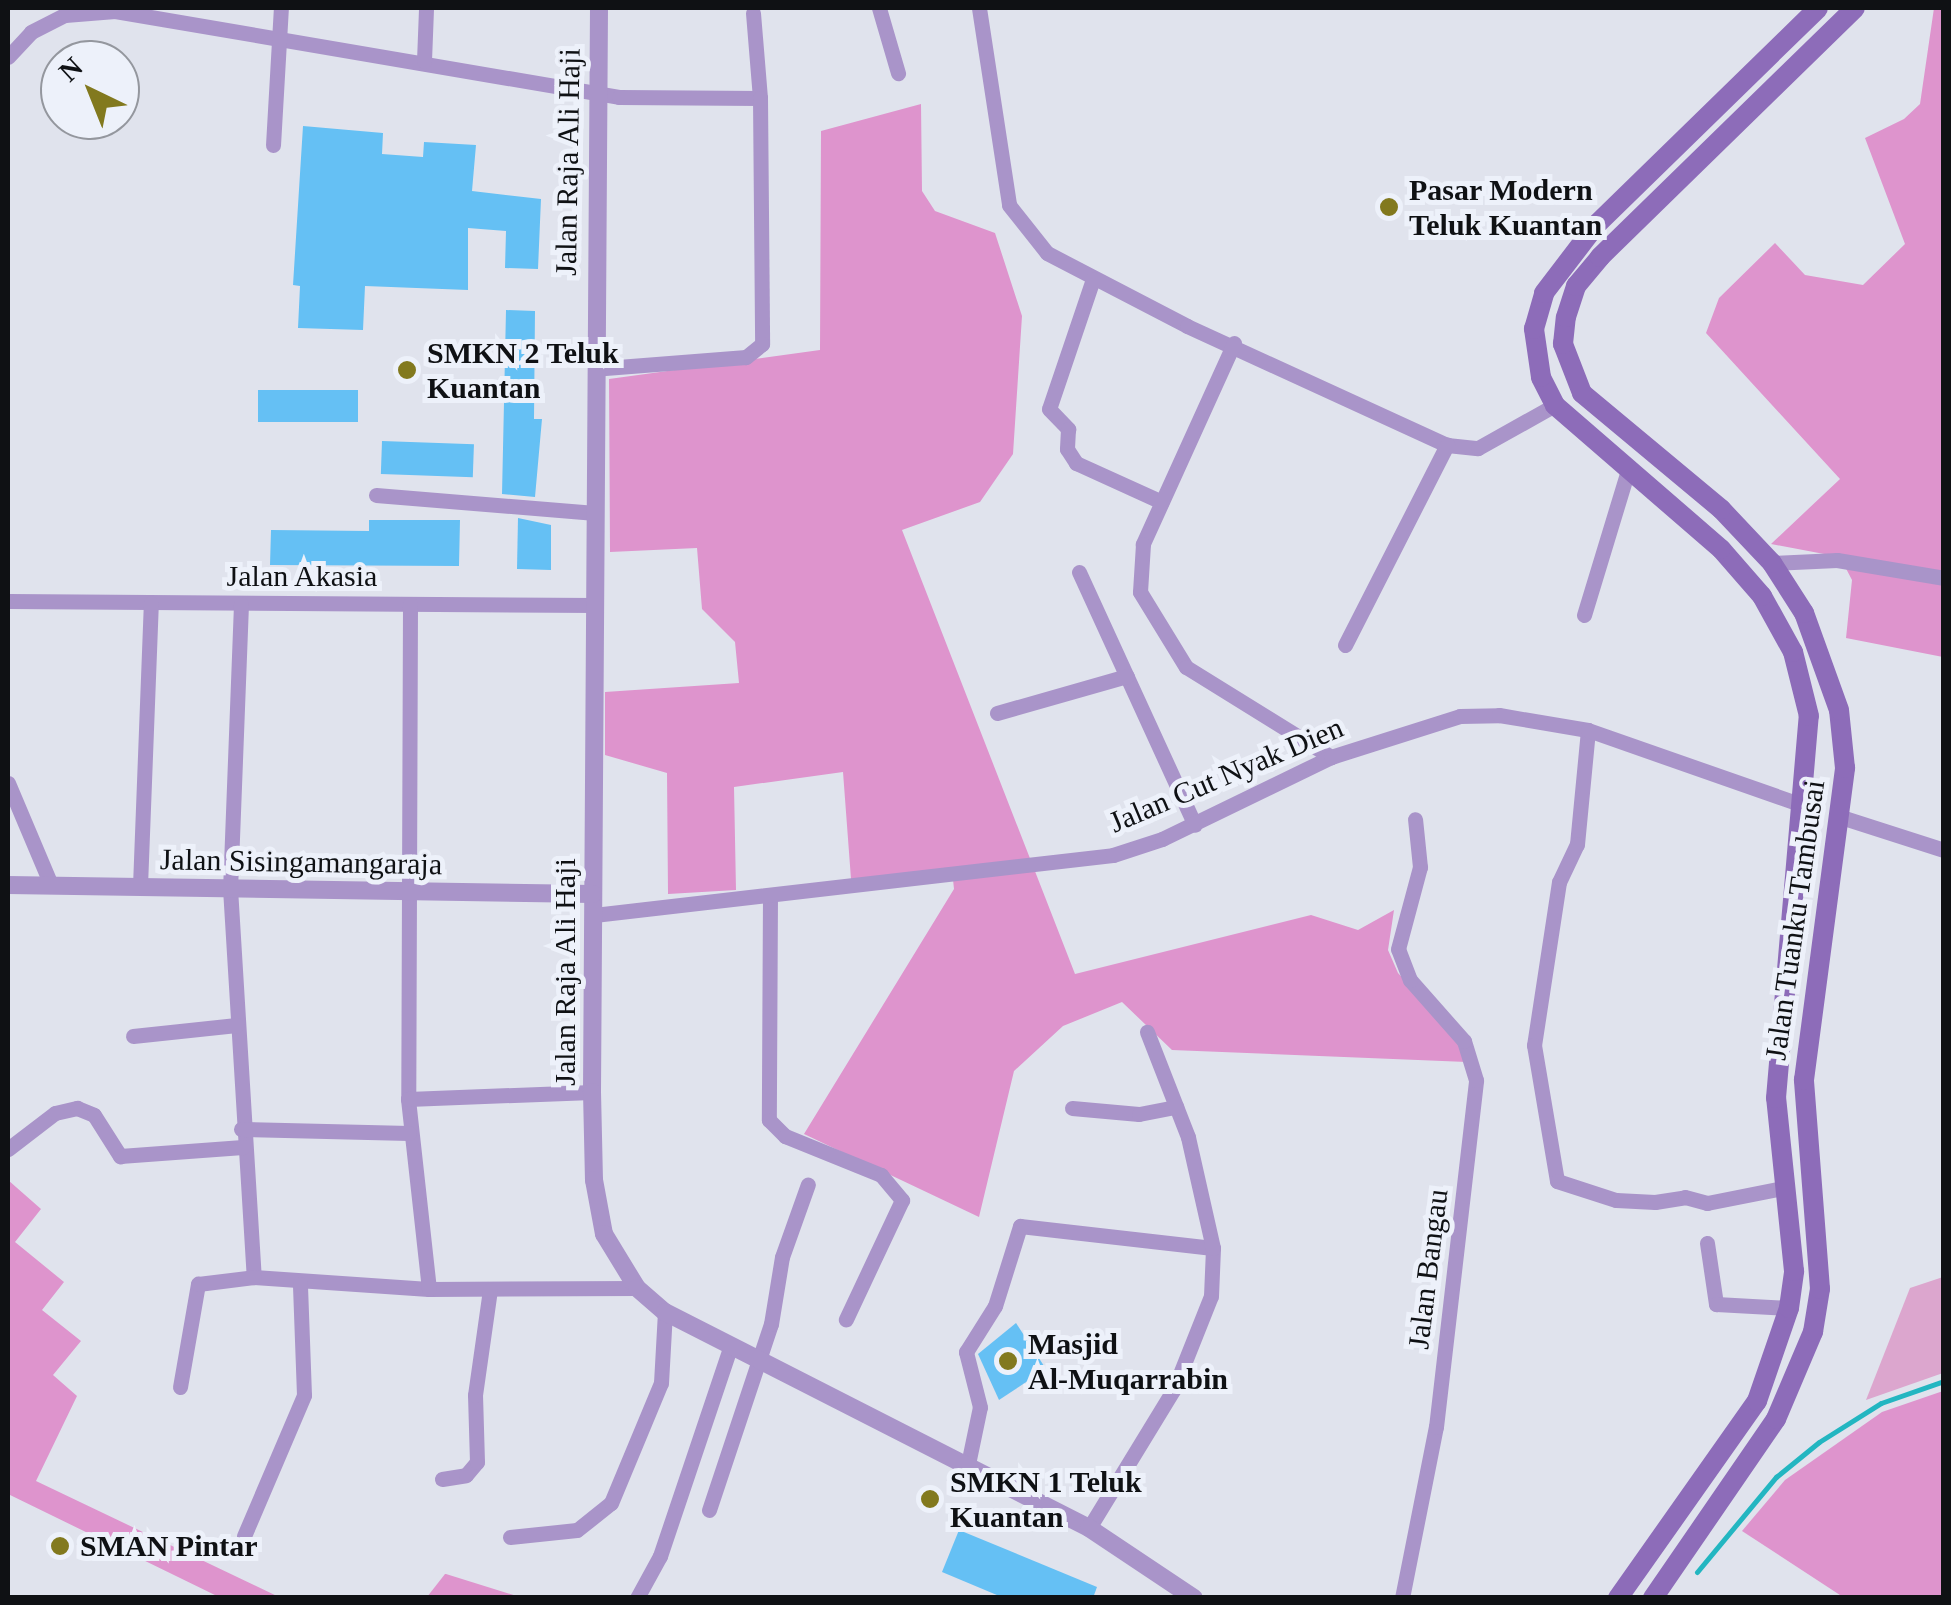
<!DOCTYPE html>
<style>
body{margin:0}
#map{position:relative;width:1951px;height:1605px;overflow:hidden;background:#e0e3ed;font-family:Georgia,serif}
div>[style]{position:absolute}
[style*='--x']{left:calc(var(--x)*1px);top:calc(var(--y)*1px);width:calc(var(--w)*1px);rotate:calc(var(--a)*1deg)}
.green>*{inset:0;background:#dca6ce}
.forest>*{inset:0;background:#de94cd}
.stream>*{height:5px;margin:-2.5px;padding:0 2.5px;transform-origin:2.5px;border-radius:2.5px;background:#23b6c1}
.building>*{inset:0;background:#65c0f4;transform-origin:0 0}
.minor>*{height:15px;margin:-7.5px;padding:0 7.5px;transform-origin:7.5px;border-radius:7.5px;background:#a994c9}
.tertiary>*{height:18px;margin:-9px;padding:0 9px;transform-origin:9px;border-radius:9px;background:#a994c9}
.secondary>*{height:20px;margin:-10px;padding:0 10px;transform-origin:10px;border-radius:10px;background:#8d6cb9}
.dots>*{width:28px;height:28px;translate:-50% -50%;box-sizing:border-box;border:5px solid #edf1fa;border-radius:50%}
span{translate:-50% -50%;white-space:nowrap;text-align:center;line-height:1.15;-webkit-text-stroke:10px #edf1fa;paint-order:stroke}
.street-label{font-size:30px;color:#0f1114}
.poi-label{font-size:30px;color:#0f1114;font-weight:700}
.left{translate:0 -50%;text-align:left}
.frame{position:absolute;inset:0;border:10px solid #0f1114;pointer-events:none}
.north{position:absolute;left:40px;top:40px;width:100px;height:100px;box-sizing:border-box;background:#edf1fa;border:2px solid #94979e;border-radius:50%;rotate:317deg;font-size:28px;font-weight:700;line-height:40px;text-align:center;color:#0f1114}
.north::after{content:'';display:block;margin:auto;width:35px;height:45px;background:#82791e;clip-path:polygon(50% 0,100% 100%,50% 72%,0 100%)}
</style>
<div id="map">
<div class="green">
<div style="clip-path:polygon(1943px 1277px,1943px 1373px,1866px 1400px,1910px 1288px)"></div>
</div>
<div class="forest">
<div style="clip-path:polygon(1934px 8px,1943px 8px,1943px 657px,1846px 638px,1852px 580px,1840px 557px,1771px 544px,1840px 479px,1706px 333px,1719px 298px,1775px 243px,1805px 275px,1863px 285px,1905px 244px,1865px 138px,1904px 119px,1920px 104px)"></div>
<div style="clip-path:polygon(921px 104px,922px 191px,935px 211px,995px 233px,1022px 316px,1013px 454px,980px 502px,902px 530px,1075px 974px,1311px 915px,1358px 930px,1394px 910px,1388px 950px,1398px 973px,1457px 1037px,1467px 1062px,1172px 1050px,1122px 1002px,1063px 1026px,1014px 1071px,979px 1217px,804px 1134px,954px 889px,952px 870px,851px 879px,843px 772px,734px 787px,736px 890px,668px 894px,667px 773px,605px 755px,605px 692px,739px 683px,735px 642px,702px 609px,697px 548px,610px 552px,609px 379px,820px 350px,821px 131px)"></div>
<div style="clip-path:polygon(8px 1180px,41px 1209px,15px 1242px,64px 1282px,42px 1310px,81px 1341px,53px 1375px,77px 1396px,36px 1481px,279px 1597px,219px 1597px,8px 1494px)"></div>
<div style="clip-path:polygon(1943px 1391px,1943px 1597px,1843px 1597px,1742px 1531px,1785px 1480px,1882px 1412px)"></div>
<div style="clip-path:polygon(445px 1574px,446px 1574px,520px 1597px,427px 1597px)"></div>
</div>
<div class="stream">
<div style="--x:1697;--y:1572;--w:124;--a:-50.3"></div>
<div style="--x:1776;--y:1477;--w:55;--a:-39.1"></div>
<div style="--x:1819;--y:1442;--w:73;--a:-32.2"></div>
<div style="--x:1881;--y:1403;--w:67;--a:-19.2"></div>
</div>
<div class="building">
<div style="clip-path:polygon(303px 126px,383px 133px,382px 154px,423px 157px,424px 142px,476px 145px,472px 191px,541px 199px,538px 269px,505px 268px,506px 231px,468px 228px,468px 290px,365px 286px,363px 330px,298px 328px,300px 286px,293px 285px)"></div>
<div style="clip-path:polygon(506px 310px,535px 311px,534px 419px,542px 419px,535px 497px,502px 494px)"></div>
<div style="left:358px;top:390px;width:32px;height:100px;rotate:90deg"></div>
<div style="left:382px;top:441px;width:92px;height:33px;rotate:2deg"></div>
<div style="clip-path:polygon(518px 518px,551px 525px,551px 570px,517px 569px)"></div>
<div style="clip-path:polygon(369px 520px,460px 520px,459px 566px,270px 565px,271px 530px,369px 531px)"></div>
<div style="clip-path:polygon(1016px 1323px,1046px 1369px,999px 1400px,978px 1354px)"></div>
<div style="clip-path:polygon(959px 1530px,1097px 1587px,1093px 1598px,1004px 1598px,942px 1572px)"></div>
</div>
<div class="minor">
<div style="--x:879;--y:8;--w:68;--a:73.7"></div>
<div style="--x:979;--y:8;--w:199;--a:81.3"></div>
<div style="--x:1009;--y:205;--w:61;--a:51.6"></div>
<div style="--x:1047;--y:253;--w:158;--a:27.5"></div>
<div style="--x:1187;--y:326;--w:286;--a:24.6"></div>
<div style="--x:1447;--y:445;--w:31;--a:6"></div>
<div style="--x:1478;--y:448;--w:88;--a:-29.2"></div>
<div style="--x:753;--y:13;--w:85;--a:85.3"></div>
<div style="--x:8;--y:57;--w:34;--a:-47"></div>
<div style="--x:31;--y:32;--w:38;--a:-27"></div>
<div style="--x:65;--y:15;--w:50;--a:-4.6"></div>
<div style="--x:115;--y:11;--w:511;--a:9.68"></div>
<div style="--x:619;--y:97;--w:141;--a:0.4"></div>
<div style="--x:760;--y:98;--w:246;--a:89.5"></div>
<div style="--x:762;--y:344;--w:21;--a:141"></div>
<div style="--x:746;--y:357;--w:151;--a:175.5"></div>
<div style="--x:424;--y:61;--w:53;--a:-87.8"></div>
<div style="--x:273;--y:145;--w:137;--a:-86.7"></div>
<div style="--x:1093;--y:279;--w:137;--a:108.7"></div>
<div style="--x:1049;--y:409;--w:28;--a:46"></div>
<div style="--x:1068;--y:429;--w:20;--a:93"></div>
<div style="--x:1067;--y:449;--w:17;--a:57"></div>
<div style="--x:1076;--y:463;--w:94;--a:24.4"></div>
<div style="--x:1234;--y:343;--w:221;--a:114.4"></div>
<div style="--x:1143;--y:544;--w:48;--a:93.6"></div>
<div style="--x:1140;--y:592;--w:88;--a:58.5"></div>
<div style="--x:1186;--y:667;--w:171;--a:31.8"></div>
<div style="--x:376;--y:495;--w:220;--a:4.7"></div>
<div style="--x:1772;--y:563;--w:65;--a:-2.6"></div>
<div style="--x:1837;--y:560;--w:109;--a:9.5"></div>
<div style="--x:1079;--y:572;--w:278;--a:65.4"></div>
<div style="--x:8;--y:601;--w:588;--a:0.39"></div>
<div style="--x:241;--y:604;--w:284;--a:92.2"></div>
<div style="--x:230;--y:888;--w:390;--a:86.5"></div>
<div style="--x:254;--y:1277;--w:175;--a:3.9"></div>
<div style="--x:429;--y:1289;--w:208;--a:-0.3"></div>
<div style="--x:410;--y:604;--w:495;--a:90.2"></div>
<div style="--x:408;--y:1099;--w:191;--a:83.7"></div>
<div style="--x:1584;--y:615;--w:152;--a:-73.1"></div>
<div style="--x:1345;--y:645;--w:225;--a:-63"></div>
<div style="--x:997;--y:713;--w:135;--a:-15.9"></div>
<div style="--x:1588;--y:730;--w:115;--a:95.5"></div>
<div style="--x:1577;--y:844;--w:42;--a:115.3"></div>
<div style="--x:1559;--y:882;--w:165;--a:98.7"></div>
<div style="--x:1534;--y:1045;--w:138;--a:80.4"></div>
<div style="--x:1557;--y:1181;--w:62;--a:17.9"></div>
<div style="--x:1616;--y:1200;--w:39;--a:3"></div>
<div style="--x:1655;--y:1202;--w:30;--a:-9"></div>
<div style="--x:1685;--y:1197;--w:23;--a:15"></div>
<div style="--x:1707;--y:1203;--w:77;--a:-11.2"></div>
<div style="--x:8;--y:783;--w:111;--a:67.1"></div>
<div style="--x:1841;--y:817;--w:108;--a:17.8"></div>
<div style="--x:140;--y:886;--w:283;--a:-87.8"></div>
<div style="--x:770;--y:895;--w:225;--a:90.3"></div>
<div style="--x:769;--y:1120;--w:23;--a:45"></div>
<div style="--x:785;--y:1136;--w:104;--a:22.1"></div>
<div style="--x:881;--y:1175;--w:33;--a:50"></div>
<div style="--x:902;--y:1200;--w:132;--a:115.2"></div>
<div style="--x:594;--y:915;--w:522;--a:-6.59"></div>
<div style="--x:1113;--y:855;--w:52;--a:-18.1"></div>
<div style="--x:1162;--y:839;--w:188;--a:-25.9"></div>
<div style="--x:1331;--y:757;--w:135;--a:-17.6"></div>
<div style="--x:1460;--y:716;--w:39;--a:-1"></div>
<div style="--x:1499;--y:715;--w:90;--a:9.6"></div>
<div style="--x:1588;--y:730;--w:230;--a:19.3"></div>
<div style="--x:133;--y:1036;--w:104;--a:-6.1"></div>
<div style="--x:408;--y:1099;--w:184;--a:-2.2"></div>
<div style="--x:1072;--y:1108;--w:67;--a:5.1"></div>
<div style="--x:1139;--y:1114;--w:38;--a:-11"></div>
<div style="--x:241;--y:1129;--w:168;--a:1.4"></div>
<div style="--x:8;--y:1149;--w:59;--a:-37.5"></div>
<div style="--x:55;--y:1113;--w:23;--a:-13"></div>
<div style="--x:77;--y:1108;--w:18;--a:22"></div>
<div style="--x:94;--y:1115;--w:49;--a:57.6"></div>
<div style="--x:120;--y:1156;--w:123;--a:-4.2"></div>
<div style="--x:1707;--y:1243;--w:62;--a:81.6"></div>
<div style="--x:1716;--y:1304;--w:73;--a:3.1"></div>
<div style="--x:180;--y:1387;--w:105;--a:-80.1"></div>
<div style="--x:198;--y:1284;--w:56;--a:-7.1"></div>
<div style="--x:967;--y:1469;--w:63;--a:-78.2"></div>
<div style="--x:980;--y:1407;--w:57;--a:-104.3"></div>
<div style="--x:966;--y:1352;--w:54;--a:-57.8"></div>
<div style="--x:995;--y:1306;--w:84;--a:-72.6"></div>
<div style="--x:1020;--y:1226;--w:194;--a:6.5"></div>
<div style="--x:442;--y:1479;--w:24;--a:-9"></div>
<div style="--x:466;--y:1475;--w:17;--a:-50"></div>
<div style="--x:477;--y:1462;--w:67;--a:-91.7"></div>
<div style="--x:475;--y:1395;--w:106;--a:-81.9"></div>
<div style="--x:709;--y:1510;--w:196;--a:-71.6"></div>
<div style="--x:771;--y:1324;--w:68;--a:-80.7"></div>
<div style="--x:782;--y:1257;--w:77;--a:-70.4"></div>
<div style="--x:1089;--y:1528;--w:163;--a:-58.6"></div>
<div style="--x:1174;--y:1389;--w:100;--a:-68.3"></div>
<div style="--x:1211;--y:1296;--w:48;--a:-87.6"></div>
<div style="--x:1213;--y:1248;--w:114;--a:-102.7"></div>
<div style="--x:1188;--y:1137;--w:113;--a:-111.3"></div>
<div style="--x:244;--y:1536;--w:153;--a:-66.9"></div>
<div style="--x:304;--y:1395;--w:111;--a:-92.1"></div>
<div style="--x:510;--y:1537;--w:67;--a:-6"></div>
<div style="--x:577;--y:1530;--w:43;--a:-38.5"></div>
<div style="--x:611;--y:1503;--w:130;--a:-67.4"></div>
<div style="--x:661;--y:1383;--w:71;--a:-86.8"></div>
<div style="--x:637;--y:1598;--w:48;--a:-61.3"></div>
<div style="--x:660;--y:1556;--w:219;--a:-71.4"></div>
<div style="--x:1402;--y:1598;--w:174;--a:-78.8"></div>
<div style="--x:1436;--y:1427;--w:349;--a:-83.4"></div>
<div style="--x:1476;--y:1080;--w:41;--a:-107.1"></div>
<div style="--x:1464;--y:1041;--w:81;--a:-131.5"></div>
<div style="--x:1410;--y:980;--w:33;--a:-111"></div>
<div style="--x:1398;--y:949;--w:85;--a:-75"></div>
<div style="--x:1420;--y:867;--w:48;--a:-95.9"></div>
</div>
<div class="tertiary">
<div style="--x:599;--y:8;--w:1084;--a:90.37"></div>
<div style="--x:592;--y:1092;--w:88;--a:88.7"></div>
<div style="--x:594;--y:1180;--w:55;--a:79.5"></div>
<div style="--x:604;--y:1234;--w:63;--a:58.6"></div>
<div style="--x:637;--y:1288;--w:37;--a:41"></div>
<div style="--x:665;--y:1312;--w:476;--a:27"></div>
<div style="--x:1089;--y:1528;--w:126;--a:33.7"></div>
<div style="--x:8;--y:885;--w:585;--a:0.88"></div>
</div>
<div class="secondary">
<div style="--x:1618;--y:1598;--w:241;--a:-54.8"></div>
<div style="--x:1757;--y:1401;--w:98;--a:-71"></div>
<div style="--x:1789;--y:1308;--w:37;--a:-82"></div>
<div style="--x:1794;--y:1271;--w:174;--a:-95.9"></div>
<div style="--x:1776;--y:1098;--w:383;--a:-85.1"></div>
<div style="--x:1809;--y:716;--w:66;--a:-104"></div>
<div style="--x:1793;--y:652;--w:64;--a:-119"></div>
<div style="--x:1762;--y:596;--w:62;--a:-131.1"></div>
<div style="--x:1721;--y:549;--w:220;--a:-139.1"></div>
<div style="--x:1555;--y:405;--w:31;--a:-117"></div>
<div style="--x:1541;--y:377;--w:49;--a:-98.3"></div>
<div style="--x:1534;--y:329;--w:37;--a:-74"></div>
<div style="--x:1544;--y:293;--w:86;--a:-52.6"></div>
<div style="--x:1596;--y:225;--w:310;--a:-44.3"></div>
<div style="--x:1653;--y:1598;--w:217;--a:-55.5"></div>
<div style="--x:1776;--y:1419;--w:95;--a:-67"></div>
<div style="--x:1813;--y:1332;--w:44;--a:-80.8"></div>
<div style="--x:1820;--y:1289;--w:210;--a:-94.4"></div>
<div style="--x:1804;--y:1080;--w:315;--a:-82.5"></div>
<div style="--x:1845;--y:768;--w:58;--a:-95.9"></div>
<div style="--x:1839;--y:710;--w:103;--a:-109.8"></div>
<div style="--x:1804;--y:613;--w:59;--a:-122.6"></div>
<div style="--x:1772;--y:563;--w:74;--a:-133.4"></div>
<div style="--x:1721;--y:509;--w:181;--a:-140.2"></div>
<div style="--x:1582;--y:393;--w:53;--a:-111.2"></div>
<div style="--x:1563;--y:344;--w:27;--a:-84"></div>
<div style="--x:1566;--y:317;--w:33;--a:-72"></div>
<div style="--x:1576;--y:286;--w:38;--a:-50"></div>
<div style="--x:1600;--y:257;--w:356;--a:-44.3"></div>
</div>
<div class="dots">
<div style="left:1389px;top:207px;background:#82791e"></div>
<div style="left:407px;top:370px;background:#82791e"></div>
<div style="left:1008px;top:1361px;background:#82791e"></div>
<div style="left:930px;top:1499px;background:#82791e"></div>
<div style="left:60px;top:1546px;background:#82791e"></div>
</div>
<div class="street-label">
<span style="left:568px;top:162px;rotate:-89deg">Jalan Raja Ali Haji</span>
<span style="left:302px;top:576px">Jalan Akasia</span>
<span style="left:1226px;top:775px;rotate:-23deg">Jalan Cut Nyak Dien</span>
<span style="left:301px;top:862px;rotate:1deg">Jalan Sisingamangaraja</span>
<span style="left:1795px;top:920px;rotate:-82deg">Jalan Tuanku Tambusai</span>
<span style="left:565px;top:972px;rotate:-90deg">Jalan Raja Ali Haji</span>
<span style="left:1428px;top:1269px;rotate:-83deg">Jalan Bangau</span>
</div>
<div class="poi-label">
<span class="left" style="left:1409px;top:207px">Pasar Modern<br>Teluk Kuantan</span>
<span class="left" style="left:427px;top:370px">SMKN 2 Teluk<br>Kuantan</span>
<span class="left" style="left:1028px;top:1361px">Masjid<br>Al-Muqarrabin</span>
<span class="left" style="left:950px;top:1499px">SMKN 1 Teluk<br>Kuantan</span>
<span class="left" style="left:80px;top:1546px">SMAN Pintar</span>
</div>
<div class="frame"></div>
<div class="north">N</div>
</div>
